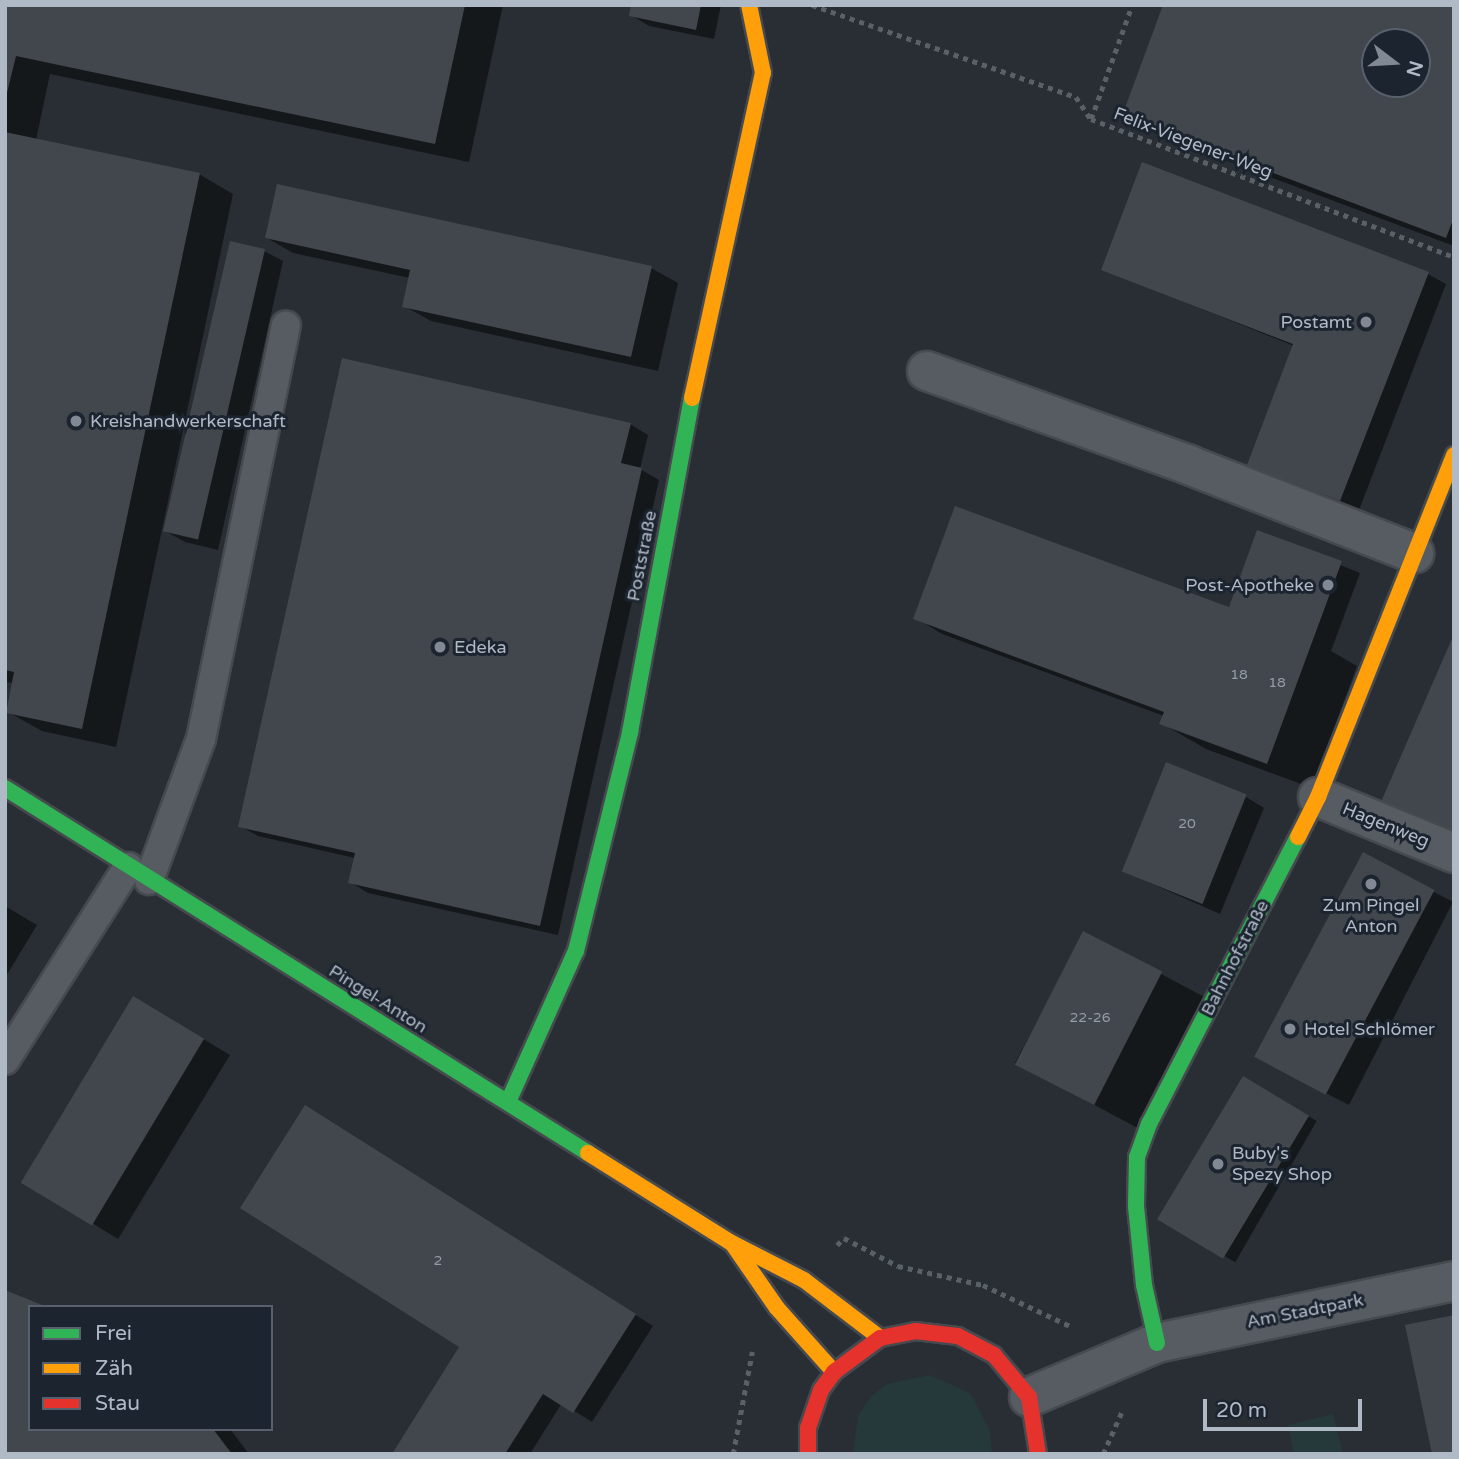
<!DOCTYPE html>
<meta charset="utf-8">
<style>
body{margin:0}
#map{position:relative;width:1459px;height:1459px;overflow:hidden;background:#282e34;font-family:"Varela Round",sans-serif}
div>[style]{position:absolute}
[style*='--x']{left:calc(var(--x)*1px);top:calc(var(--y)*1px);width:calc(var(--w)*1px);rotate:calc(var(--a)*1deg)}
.green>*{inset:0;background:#25383a}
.shadow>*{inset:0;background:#0007;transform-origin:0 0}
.building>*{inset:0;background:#42474d;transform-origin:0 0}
.path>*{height:4.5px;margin-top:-2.25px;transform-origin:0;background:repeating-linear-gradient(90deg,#596066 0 5px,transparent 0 10px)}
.roads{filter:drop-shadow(2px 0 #464a4f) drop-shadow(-2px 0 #464a4f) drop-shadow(0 2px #464a4f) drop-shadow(0 -2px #464a4f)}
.lane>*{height:28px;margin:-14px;padding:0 14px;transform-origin:14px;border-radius:14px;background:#575c63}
.street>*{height:38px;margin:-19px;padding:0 19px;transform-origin:19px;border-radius:19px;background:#575c63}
.fast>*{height:16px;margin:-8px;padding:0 8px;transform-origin:8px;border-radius:8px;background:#30b455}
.slow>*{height:16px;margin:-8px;padding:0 8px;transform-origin:8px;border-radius:8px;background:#ff9f0a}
.jam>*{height:16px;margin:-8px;padding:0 8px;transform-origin:8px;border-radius:8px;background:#e5322d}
.dots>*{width:19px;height:19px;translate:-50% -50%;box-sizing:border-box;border:4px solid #1b242f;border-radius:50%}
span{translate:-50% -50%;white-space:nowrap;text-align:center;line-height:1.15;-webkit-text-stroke:6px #1b242f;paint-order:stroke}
.number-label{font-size:14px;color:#949da8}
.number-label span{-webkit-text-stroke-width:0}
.street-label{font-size:18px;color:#b0bac7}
.poi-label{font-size:18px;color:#b0bac7}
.right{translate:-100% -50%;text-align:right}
.left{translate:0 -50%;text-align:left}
.frame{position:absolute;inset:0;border:7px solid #b0bac7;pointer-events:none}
.legend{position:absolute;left:28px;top:1305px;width:245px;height:126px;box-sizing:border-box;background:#1b242f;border:2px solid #57606c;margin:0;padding:9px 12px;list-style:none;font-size:21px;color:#b0bac7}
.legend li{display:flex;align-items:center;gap:14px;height:35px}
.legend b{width:35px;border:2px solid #57606c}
.north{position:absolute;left:1361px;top:28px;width:70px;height:70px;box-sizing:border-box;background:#1b242f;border:2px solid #57606c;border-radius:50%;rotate:107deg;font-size:19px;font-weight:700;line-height:28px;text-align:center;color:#b0bac7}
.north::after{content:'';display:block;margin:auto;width:24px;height:32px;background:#808994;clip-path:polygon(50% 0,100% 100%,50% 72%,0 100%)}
.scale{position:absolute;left:1203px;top:1399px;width:159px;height:32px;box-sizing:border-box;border:4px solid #b0bac7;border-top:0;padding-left:9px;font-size:21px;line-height:24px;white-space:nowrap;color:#b0bac7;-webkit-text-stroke:5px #1b242f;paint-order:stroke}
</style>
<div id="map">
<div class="green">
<div style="clip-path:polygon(930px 1375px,970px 1393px,990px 1430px,992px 1454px,853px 1454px,858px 1416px,870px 1397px,887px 1384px)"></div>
<div style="clip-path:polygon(1333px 1414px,1343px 1454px,1294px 1454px,1288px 1425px)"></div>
</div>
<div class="shadow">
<div style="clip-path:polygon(5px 5px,503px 5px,469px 162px,50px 74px,36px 140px,199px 174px,233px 194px,116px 747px,42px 731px,8px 712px,14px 683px,5px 682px)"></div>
<div style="clip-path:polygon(633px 5px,721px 5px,714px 39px,649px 26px,631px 15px)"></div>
<div style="clip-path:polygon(evenodd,1454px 5px,1454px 246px,1158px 135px,1124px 115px,1454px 5px,1375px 42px,1417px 42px,1417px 84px,1375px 84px,1375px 42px)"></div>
<div style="clip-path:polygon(267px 238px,651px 268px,678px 283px,658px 371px,431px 321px,404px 306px,410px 278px,293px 253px)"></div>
<div style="clip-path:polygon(264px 251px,283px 261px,218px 550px,185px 542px,167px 532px)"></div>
<div style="clip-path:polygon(1103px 269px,1428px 274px,1446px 284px,1359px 510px,1249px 464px,1294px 346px)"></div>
<div style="clip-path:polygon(630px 424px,648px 435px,640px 469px,659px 480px,558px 935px,368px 893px,350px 882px,355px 858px,258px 836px,240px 826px)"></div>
<div style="clip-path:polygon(1259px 532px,1360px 573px,1331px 651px,1357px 666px,1312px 788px,1206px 749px,1161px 723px,1164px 716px,942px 634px,916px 618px,1230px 609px)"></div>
<div style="clip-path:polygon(1246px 797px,1264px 808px,1220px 914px,1123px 871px)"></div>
<div style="clip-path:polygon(1364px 855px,1453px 902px,1349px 1105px,1279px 1069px)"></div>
<div style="clip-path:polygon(5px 906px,37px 925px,5px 978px)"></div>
<div style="left:1084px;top:933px;width:139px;height:147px;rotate:28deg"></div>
<div style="clip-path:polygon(160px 1013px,230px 1055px,118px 1239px,92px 1223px)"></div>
<div style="left:1244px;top:1079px;width:84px;height:163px;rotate:30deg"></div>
<div style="clip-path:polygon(323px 1117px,653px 1326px,592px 1422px,562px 1403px,530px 1454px,396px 1454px,462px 1346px)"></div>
<div style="clip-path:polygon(30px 1307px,30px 1429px,230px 1429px,249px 1454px,5px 1454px)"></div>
</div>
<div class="building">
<div style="clip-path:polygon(5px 5px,465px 5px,435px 144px,16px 56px,5px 101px)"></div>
<div style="clip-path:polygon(631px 5px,701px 5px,696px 30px,629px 16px)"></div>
<div style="clip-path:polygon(evenodd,1163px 5px,1454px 5px,1454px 217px,1446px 238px,1122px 116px,1163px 5px,1375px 42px,1417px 42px,1417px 84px,1375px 84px,1375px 42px)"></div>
<div style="clip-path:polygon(5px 132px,200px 173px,82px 729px,6px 713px,14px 672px,5px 670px)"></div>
<div style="clip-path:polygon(1142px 162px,1429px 272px,1340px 501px,1247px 465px,1293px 344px,1101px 270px)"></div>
<div style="clip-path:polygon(277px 184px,652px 266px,631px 357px,402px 307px,410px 270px,265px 238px)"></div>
<div style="left:230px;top:241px;width:36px;height:298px;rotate:13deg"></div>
<div style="clip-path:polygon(342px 358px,631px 423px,621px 463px,642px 468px,540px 926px,348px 883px,355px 853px,238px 827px)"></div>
<div style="clip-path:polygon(955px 506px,1229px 607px,1257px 530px,1342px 561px,1267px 764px,1159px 724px,1164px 712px,913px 619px)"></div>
<div style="clip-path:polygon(1454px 634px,1454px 835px,1377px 811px)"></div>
<div style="left:1166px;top:762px;width:87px;height:118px;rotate:22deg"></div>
<div style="left:1363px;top:852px;width:81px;height:232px;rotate:28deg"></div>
<div style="left:1083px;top:931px;width:89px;height:150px;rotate:27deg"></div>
<div style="left:133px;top:996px;width:83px;height:218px;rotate:31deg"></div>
<div style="left:1243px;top:1076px;width:77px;height:167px;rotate:31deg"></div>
<div style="clip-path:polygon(305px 1105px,636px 1314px,573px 1413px,543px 1394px,505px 1454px,392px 1454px,459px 1347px,240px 1208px)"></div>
<div style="clip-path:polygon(5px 1290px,47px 1307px,30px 1307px,30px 1429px,213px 1429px,232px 1454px,5px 1454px)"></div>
<div style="clip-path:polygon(1454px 1315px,1454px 1454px,1432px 1454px,1405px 1325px)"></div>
</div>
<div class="path">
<div style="--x:812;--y:5;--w:280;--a:19.2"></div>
<div style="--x:1076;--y:97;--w:27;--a:56"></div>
<div style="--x:1091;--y:119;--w:388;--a:20.8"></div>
<div style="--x:1091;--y:119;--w:121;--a:-70.2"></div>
<div style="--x:837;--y:1245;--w:10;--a:-45"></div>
<div style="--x:844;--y:1238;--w:61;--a:27.4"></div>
<div style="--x:898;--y:1266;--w:87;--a:12.6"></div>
<div style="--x:983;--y:1285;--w:98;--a:25.3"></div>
<div style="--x:733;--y:1454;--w:104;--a:-79.4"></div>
<div style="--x:1103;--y:1454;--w:49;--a:-66"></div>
</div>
<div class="roads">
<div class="lane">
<div style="--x:149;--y:880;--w:150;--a:-69.8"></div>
<div style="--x:201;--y:739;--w:422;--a:-78.4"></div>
<div style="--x:5;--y:1060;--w:229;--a:-57.5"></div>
</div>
<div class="street">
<div style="--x:927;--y:371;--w:278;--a:19.7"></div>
<div style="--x:1189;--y:465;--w:242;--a:21.4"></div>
<div style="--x:1318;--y:797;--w:147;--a:22.4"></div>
<div style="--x:1029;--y:1397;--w:139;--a:-22.9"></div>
<div style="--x:1157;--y:1343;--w:303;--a:-11.8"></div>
</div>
<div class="fast">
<div style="--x:5;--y:788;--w:688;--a:32.05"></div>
<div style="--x:508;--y:1102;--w:166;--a:-65.8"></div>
<div style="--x:576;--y:951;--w:226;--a:-76.1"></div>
<div style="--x:630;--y:732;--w:340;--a:-79.5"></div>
<div style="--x:1157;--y:1343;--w:59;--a:-102.6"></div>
<div style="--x:1144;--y:1285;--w:79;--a:-95.8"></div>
<div style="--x:1136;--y:1206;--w:49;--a:-88.8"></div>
<div style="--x:1137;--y:1157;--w:35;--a:-70"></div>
<div style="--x:1149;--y:1124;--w:323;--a:-62.6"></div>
</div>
<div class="slow">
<div style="--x:692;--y:398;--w:333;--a:-77.7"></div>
<div style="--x:763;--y:73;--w:69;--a:-101.6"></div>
<div style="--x:1298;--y:837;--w:45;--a:-63.4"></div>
<div style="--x:1318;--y:797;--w:368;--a:-68.3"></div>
<div style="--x:588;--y:1153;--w:168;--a:32.1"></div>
<div style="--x:730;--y:1242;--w:83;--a:27.2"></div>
<div style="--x:804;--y:1280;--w:96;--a:37.3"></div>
<div style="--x:734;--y:1246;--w:75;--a:55.3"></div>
<div style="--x:777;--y:1308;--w:86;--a:48.3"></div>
</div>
<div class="jam">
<div style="--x:808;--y:1454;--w:26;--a:-90"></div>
<div style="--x:808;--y:1428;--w:40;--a:-71.1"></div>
<div style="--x:821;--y:1390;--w:22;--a:-54"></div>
<div style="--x:834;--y:1372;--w:57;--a:-36.5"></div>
<div style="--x:880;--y:1338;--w:36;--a:-11"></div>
<div style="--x:915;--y:1331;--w:43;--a:6.6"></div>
<div style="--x:958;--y:1336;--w:41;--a:27.8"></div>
<div style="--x:994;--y:1355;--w:55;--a:50.2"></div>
<div style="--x:1029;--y:1397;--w:58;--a:81"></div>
</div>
</div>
<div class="dots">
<div style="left:1366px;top:322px;background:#808994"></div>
<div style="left:76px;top:421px;background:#808994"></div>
<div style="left:1328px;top:585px;background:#808994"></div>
<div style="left:440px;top:647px;background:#808994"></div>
<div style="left:1371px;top:884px;background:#808994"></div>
<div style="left:1290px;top:1029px;background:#808994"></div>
<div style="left:1218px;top:1164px;background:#808994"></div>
</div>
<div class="number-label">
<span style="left:1239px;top:675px">18</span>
<span style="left:1277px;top:683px">18</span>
<span style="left:1187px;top:824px">20</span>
<span style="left:1090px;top:1018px">22-26</span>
<span style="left:438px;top:1261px">2</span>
</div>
<div class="street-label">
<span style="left:1193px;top:143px;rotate:21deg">Felix-Viegener-Weg</span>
<span style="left:642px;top:556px;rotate:-79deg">Poststraße</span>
<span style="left:1386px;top:825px;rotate:22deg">Hagenweg</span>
<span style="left:1235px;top:958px;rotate:-63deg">Bahnhofstraße</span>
<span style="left:378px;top:999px;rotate:32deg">Pingel-Anton</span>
<span style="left:1305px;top:1311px;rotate:-11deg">Am Stadtpark</span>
</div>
<div class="poi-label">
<span class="right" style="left:1352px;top:322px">Postamt</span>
<span class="left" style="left:90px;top:421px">Kreishandwerkerschaft</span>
<span class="right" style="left:1314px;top:585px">Post-Apotheke</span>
<span class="left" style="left:454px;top:647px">Edeka</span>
<span style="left:1371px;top:916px">Zum Pingel<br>Anton</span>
<span class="left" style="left:1304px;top:1029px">Hotel Schlömer</span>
<span class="left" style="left:1232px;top:1164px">Buby's<br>Spezy Shop</span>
</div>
<div class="frame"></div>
<ul class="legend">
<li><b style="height:9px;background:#30b455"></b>Frei</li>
<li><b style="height:9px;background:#ff9f0a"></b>Zäh</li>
<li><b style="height:9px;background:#e5322d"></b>Stau</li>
</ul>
<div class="north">N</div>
<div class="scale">20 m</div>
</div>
